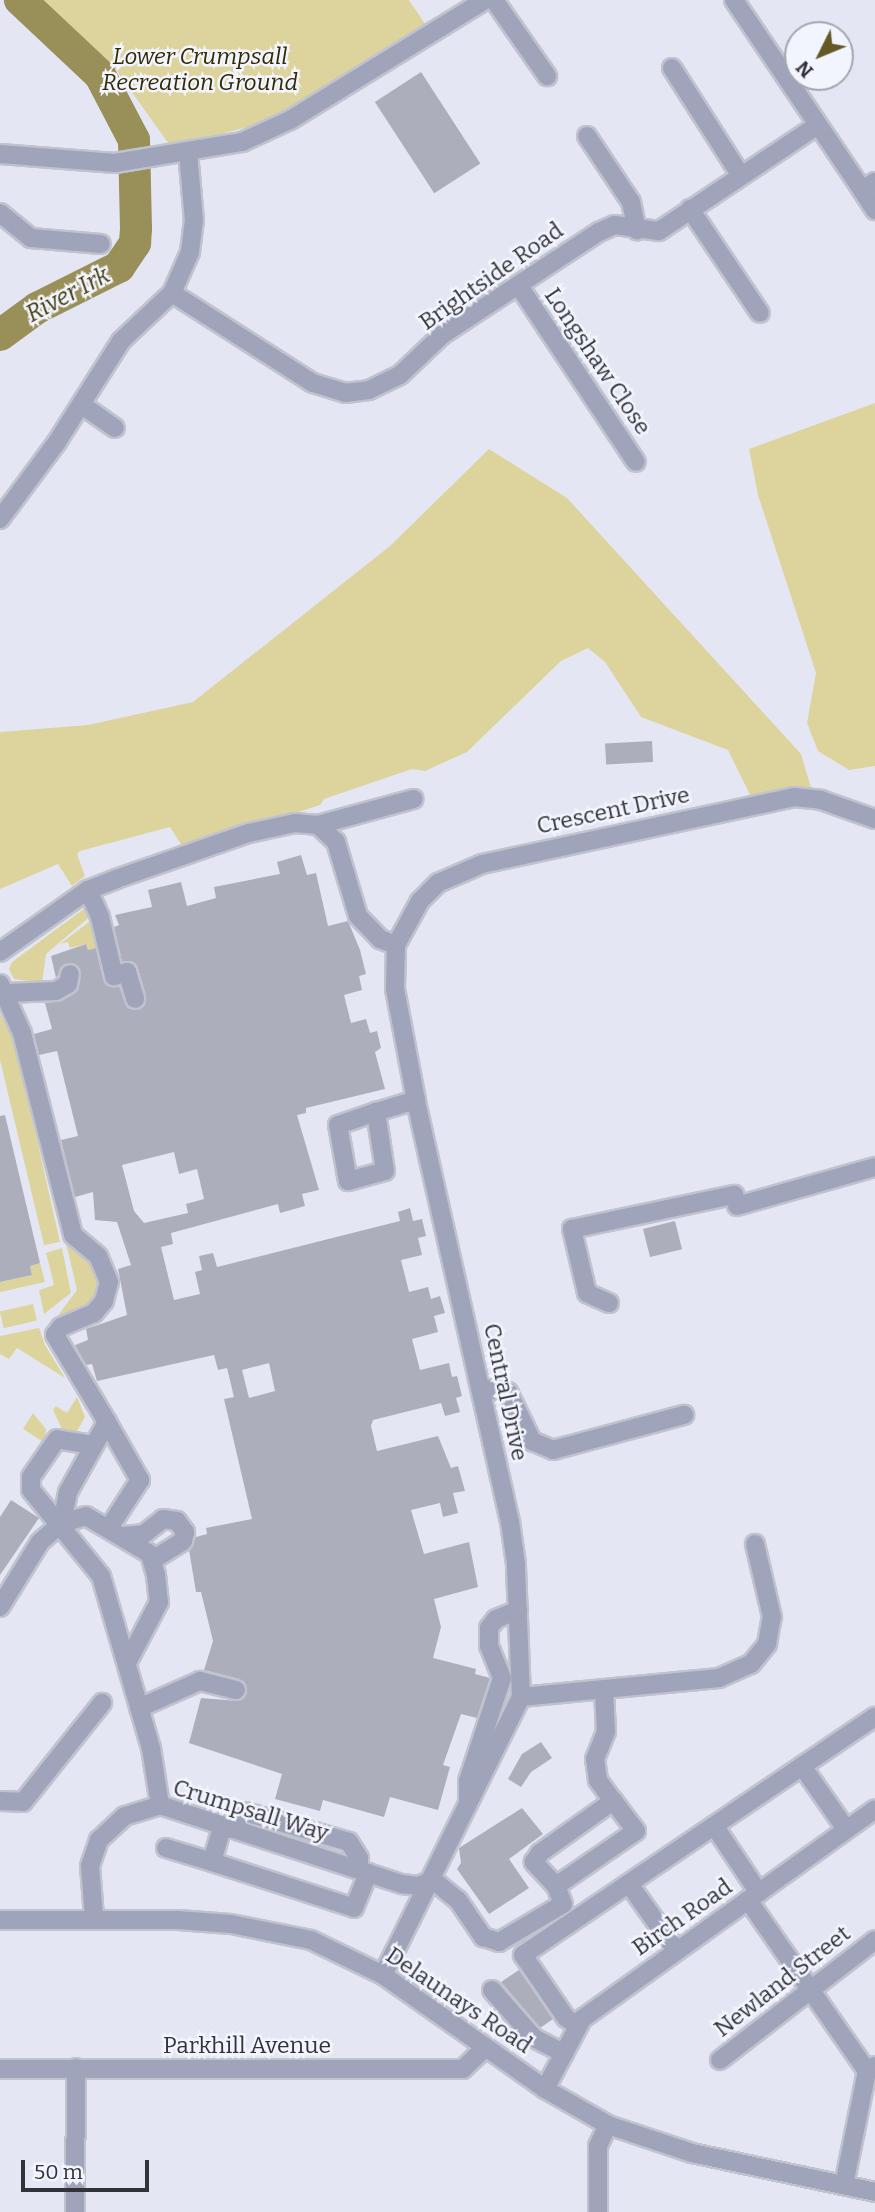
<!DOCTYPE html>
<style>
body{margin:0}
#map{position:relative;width:875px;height:2212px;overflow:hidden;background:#e4e7f3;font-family:Bitter,serif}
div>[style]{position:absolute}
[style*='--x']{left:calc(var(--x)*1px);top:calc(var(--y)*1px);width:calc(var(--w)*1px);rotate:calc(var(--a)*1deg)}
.green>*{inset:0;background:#ddd49d;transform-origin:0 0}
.river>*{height:32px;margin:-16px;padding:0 16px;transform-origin:16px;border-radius:16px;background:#998f59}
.building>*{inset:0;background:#acafbb;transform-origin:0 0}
.roads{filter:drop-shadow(2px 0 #c0c3ce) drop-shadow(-2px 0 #c0c3ce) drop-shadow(0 2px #c0c3ce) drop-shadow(0 -2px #c0c3ce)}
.minor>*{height:18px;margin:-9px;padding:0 9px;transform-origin:9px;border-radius:9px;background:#a0a4bb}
span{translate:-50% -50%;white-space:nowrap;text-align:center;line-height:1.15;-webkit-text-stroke:5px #f2f4fe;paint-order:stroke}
.park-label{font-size:23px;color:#322a00;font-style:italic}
.street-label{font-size:23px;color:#323338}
.water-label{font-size:24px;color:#423b0d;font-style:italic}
.north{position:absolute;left:784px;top:21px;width:70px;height:70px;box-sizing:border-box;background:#f2f4fe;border:2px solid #a5a7af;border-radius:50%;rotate:227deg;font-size:19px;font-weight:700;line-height:28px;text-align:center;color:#323338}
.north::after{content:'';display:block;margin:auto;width:24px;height:32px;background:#635a26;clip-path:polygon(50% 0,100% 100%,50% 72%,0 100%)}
.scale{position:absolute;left:21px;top:2160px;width:128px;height:32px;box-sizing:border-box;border:4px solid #323338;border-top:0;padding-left:9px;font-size:21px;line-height:24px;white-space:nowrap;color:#323338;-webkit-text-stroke:5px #f2f4fe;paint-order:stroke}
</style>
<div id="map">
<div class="green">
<div style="clip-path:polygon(39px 0,409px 0,425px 24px,282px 118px,171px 147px,111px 63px)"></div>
<div style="clip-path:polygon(875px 403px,875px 766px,849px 770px,818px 751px,807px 723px,816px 673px,758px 495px,749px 449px)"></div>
<div style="clip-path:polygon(489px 449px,567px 498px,801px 754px,813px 794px,751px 797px,728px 750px,641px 717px,605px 662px,588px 648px,561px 661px,467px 752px,425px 771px,412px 769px,324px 799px,320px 805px,184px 849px,170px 827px,80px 851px,77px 854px,85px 876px,72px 886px,58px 864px,0 889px,0 732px,88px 725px,193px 702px,390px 546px)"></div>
<div style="clip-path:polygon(89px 905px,93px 914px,46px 954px,42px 983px,14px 979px,9px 969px,12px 962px)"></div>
<div style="clip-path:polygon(89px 922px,95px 925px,105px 946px,88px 950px,86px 944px,70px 948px,68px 942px,60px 944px)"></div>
<div style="clip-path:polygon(0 1014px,15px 1042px,60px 1242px,44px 1245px,0 1060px)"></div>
<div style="clip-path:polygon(61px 1222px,97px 1267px,102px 1285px,95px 1305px,73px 1317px,56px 1318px,77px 1290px)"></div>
<div style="clip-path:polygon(62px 1248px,71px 1293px,44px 1314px,39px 1290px,54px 1285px,46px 1253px)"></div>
<div style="clip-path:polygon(40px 1263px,45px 1282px,0 1292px,0 1282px,32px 1275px,30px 1266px)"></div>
<div style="left:33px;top:1304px;width:17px;height:34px;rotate:77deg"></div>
<div style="clip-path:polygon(39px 1328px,45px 1345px,65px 1378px,17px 1348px,9px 1359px,0 1354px,0 1336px)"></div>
<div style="clip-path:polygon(77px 1397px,85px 1417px,75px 1435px,62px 1429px,53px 1410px,56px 1406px,67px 1413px)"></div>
<div style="clip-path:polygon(33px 1413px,46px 1429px,45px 1443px,23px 1429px)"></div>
</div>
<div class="river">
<div style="--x:0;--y:335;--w:46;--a:-36.1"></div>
<div style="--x:37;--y:308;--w:92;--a:-26.6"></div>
<div style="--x:119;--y:267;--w:29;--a:-56"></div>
<div style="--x:135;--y:243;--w:14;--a:-86"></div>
<div style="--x:136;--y:229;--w:89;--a:-91.3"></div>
<div style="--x:134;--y:140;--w:73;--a:-117.6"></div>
<div style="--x:100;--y:75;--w:110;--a:-136.8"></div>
</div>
<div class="building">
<div style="left:421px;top:72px;width:109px;height:55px;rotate:57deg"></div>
<div style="left:652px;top:741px;width:21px;height:47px;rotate:87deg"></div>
<div style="clip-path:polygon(evenodd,301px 855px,307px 875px,316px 873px,328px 926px,348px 921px,360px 950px,366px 974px,359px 976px,362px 990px,344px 995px,351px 1023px,366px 1019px,370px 1033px,377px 1031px,381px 1048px,375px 1052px,385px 1089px,306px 1108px,306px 1113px,297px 1115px,319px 1190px,302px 1194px,305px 1206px,280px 1213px,278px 1204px,171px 1233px,173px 1244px,161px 1247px,174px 1300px,200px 1294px,195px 1272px,202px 1270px,199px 1256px,213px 1253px,217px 1267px,400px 1221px,398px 1212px,410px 1208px,413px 1221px,422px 1219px,426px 1236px,418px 1238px,422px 1255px,401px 1260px,409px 1292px,428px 1287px,431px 1299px,440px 1296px,445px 1313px,434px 1316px,438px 1332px,412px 1339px,420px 1370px,449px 1363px,452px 1377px,457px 1376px,462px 1396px,456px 1398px,460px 1412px,445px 1416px,441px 1403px,373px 1420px,371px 1426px,377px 1451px,438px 1436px,451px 1468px,458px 1466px,465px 1491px,453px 1493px,458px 1513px,443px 1517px,440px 1503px,411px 1510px,424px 1554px,469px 1542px,478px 1587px,434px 1599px,441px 1627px,433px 1658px,476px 1669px,475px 1674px,490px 1678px,477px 1718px,461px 1714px,443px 1765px,450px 1767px,438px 1810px,390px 1797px,384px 1817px,323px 1800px,320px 1811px,275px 1799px,282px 1774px,189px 1743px,201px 1698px,238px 1701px,247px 1692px,239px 1679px,204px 1670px,213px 1641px,201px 1592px,196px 1592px,189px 1550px,196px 1537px,207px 1534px,206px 1528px,252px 1519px,224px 1399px,234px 1397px,227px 1368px,218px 1370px,214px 1355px,97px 1381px,92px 1364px,86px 1365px,77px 1349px,75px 1345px,88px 1340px,86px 1329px,127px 1315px,118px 1269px,131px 1265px,117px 1222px,95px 1220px,93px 1192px,75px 1197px,61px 1140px,78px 1136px,57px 1051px,39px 1055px,34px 1034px,52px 1029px,45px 1003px,62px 1001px,79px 986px,78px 966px,66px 964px,56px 978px,51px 956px,86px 944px,88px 950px,96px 948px,103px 979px,111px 987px,119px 986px,127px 1007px,133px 1010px,144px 1006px,146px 996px,138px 969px,130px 961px,122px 962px,114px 927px,119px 925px,115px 915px,152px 907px,148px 890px,181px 882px,187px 906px,216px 898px,214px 887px,280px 874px,277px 862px,301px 855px,174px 1152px,179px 1174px,197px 1169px,204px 1199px,186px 1204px,188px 1213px,144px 1223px,134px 1211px,122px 1165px,174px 1152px,301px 855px,269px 1363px,275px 1391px,249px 1398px,242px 1370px,269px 1363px)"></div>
<div style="clip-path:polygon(5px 1115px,40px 1263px,30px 1266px,32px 1275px,0 1282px,0 1116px)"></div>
<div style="left:675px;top:1221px;width:29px;height:33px;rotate:76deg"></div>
<div style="clip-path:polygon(11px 1500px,39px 1518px,0 1575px,0 1517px)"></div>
<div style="clip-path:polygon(541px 1742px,552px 1758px,531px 1772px,521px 1787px,508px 1779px,522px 1754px)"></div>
<div style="clip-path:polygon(522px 1808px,543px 1834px,509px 1859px,529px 1888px,489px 1914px,457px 1869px,461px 1863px,459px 1848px)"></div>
<div style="clip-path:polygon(519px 1970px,553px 2019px,540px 2028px,501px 1982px)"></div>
</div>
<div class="roads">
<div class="minor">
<div style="--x:494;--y:0;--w:93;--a:55.1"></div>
<div style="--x:734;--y:0;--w:229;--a:56"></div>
<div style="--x:862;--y:190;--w:15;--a:-32"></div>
<div style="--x:672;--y:68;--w:128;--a:57.4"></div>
<div style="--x:587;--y:136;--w:79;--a:56.3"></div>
<div style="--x:631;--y:202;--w:29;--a:78"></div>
<div style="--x:0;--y:154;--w:115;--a:4.5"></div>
<div style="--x:115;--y:163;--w:129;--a:-9.4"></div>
<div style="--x:242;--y:142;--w:53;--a:-24.6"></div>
<div style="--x:290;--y:120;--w:229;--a:-31.6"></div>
<div style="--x:862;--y:190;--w:24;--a:57"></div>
<div style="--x:690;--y:209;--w:125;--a:56.1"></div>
<div style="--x:0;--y:213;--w:40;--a:39"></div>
<div style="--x:31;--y:238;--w:70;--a:4.9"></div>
<div style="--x:519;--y:286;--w:211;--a:56.4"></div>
<div style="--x:172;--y:293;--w:167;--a:32.6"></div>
<div style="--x:313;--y:383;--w:34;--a:17"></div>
<div style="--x:345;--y:393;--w:24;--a:-7"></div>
<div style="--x:369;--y:390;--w:34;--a:-26"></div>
<div style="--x:400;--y:375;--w:58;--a:-43.6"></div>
<div style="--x:442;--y:335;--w:188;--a:-33.3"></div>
<div style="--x:599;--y:232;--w:17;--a:-24"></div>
<div style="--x:615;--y:225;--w:44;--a:7.8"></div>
<div style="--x:659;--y:231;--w:191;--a:-33.7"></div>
<div style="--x:82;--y:405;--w:40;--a:34.9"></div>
<div style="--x:0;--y:519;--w:96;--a:-53.5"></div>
<div style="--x:57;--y:442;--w:120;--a:-57.6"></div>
<div style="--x:121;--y:341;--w:70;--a:-43.3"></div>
<div style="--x:172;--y:293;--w:45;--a:-66.3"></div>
<div style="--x:190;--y:252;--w:31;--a:-83"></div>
<div style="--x:194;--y:221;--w:68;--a:-95"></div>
<div style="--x:318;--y:825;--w:25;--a:43"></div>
<div style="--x:336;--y:842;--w:77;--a:73.4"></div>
<div style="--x:358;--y:916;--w:32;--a:46"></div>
<div style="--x:380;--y:939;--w:17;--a:21"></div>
<div style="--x:88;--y:890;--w:30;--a:66"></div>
<div style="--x:100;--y:917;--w:61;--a:76.7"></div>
<div style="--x:114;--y:976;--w:14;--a:-17"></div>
<div style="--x:127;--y:972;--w:28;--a:73"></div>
<div style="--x:0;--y:952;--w:108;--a:-35.2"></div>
<div style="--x:88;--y:890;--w:30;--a:-21"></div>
<div style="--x:116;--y:879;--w:141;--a:-19.1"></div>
<div style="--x:249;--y:833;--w:47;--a:-12.3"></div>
<div style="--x:295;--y:823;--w:23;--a:5"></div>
<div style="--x:318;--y:825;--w:99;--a:-15.2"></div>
<div style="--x:0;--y:984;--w:54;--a:65.8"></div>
<div style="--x:22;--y:1033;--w:208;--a:75.8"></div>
<div style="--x:73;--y:1235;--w:33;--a:40"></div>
<div style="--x:98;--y:1256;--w:28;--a:67"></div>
<div style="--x:109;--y:1282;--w:20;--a:105"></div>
<div style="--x:104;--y:1301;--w:16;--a:130"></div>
<div style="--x:94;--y:1313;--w:36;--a:157"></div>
<div style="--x:61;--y:1327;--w:10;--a:127"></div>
<div style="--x:55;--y:1335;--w:101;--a:59.1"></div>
<div style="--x:107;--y:1422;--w:80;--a:119.1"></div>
<div style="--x:68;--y:1492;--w:32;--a:101"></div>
<div style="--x:6;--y:993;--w:50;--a:-2.3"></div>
<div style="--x:56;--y:991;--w:14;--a:-30"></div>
<div style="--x:68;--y:984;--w:10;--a:-79"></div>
<div style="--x:376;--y:1112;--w:40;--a:161.1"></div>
<div style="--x:338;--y:1125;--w:57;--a:79.9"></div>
<div style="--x:348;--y:1181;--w:38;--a:-15"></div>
<div style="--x:385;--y:1171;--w:60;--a:-98.7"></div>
<div style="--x:376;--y:1112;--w:42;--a:-16.7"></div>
<div style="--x:737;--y:1206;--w:143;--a:-15.8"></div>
<div style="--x:609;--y:1303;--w:24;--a:-156"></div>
<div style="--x:587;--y:1293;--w:66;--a:-103.2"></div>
<div style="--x:572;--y:1229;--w:166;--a:-11.9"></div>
<div style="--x:480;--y:1388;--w:28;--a:8"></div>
<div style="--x:508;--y:1392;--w:55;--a:63.9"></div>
<div style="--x:532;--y:1441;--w:23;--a:23"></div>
<div style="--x:553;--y:1450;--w:136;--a:-15"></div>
<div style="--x:107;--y:1422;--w:67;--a:60.4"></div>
<div style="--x:140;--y:1480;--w:57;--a:122.9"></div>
<div style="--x:93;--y:1445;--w:36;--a:-171"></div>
<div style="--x:57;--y:1439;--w:46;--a:124.4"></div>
<div style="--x:31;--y:1477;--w:13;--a:90"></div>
<div style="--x:31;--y:1490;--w:111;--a:50.9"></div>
<div style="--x:101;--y:1576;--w:179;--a:73.8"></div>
<div style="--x:151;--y:1748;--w:58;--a:81"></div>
<div style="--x:123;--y:1536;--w:21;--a:-5"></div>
<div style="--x:144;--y:1534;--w:24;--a:-38"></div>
<div style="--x:163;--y:1519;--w:14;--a:8"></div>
<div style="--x:177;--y:1521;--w:14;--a:54"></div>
<div style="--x:185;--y:1532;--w:9;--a:103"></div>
<div style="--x:183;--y:1541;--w:36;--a:148"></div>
<div style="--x:0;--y:1607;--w:76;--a:-58.4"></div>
<div style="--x:40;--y:1542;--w:29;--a:-41"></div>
<div style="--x:62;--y:1523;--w:25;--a:-16"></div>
<div style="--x:86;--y:1516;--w:74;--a:30.7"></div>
<div style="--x:150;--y:1554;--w:22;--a:74"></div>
<div style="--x:156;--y:1575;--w:27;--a:84"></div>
<div style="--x:159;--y:1602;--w:67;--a:117.7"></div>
<div style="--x:521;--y:1697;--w:199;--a:-5.5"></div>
<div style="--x:719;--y:1678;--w:35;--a:-24"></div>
<div style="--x:751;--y:1664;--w:26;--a:-51"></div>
<div style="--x:767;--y:1644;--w:27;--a:-80"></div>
<div style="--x:772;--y:1617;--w:75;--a:-103.1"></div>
<div style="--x:139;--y:1708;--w:67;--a:-23.9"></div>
<div style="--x:200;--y:1681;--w:37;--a:14"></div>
<div style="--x:802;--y:1766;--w:77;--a:55.1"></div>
<div style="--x:468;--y:1800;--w:19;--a:-90"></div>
<div style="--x:468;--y:1781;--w:108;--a:-71.7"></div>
<div style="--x:502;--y:1678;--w:35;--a:-112"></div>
<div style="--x:489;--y:1646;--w:18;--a:-90"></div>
<div style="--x:489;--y:1628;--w:11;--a:-52"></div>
<div style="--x:496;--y:1619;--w:24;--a:-22"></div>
<div style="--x:0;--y:1801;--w:23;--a:2"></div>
<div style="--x:23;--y:1802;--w:127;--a:-51.4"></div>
<div style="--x:222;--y:1827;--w:36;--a:106"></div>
<div style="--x:212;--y:1862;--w:149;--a:17.9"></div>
<div style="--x:354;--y:1908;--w:38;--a:-68"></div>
<div style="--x:715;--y:1827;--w:79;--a:56.3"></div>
<div style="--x:229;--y:1829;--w:23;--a:-47"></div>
<div style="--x:245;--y:1812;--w:108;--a:16.1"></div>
<div style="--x:349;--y:1842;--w:19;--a:58"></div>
<div style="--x:359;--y:1858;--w:11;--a:90"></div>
<div style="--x:166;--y:1848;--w:48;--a:16.9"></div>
<div style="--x:433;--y:1880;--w:32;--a:39"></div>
<div style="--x:458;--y:1900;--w:45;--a:56"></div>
<div style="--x:483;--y:1937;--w:17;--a:17"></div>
<div style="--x:499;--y:1942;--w:74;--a:-30.7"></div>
<div style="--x:563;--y:1904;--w:19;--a:-111"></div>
<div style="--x:556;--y:1886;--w:33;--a:-133"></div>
<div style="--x:534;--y:1862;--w:11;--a:-56"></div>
<div style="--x:540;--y:1853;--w:90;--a:-35.5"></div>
<div style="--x:613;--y:1801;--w:26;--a:-126"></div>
<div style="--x:598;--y:1780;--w:21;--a:-98"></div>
<div style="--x:595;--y:1759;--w:29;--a:-68"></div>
<div style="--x:606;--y:1732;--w:41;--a:-92.8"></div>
<div style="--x:629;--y:1884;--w:81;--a:54.5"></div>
<div style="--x:556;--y:1886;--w:97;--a:-34.5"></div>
<div style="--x:636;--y:1831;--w:38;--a:-127"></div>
<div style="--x:748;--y:1900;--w:208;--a:55.2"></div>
<div style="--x:94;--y:1917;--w:51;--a:-94.5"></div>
<div style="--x:90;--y:1866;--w:28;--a:-71"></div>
<div style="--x:99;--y:1840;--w:35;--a:-43"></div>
<div style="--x:125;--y:1816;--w:37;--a:-17"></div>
<div style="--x:160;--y:1805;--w:255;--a:18.1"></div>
<div style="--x:402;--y:1884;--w:16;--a:7"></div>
<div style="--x:418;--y:1886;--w:16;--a:-22"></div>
<div style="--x:0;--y:1920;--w:178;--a:0"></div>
<div style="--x:178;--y:1920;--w:53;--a:4.3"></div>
<div style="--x:231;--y:1924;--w:82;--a:11.3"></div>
<div style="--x:311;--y:1940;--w:80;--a:25.9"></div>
<div style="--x:383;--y:1975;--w:198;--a:35.1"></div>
<div style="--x:545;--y:2089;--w:73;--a:29.7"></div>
<div style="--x:608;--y:2125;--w:89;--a:18.4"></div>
<div style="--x:692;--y:2153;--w:187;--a:12"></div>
<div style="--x:383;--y:1975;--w:310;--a:-63.6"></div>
<div style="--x:521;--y:1697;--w:133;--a:-92.2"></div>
<div style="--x:516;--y:1564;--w:42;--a:-98.1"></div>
<div style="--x:510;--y:1522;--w:432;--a:-102.6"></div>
<div style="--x:416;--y:1100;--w:113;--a:-100.7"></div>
<div style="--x:395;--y:989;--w:44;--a:-88.7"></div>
<div style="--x:396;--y:945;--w:50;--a:-61.4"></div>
<div style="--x:420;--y:901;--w:25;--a:-45"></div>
<div style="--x:438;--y:883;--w:48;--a:-23.4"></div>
<div style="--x:482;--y:864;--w:319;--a:-12.1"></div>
<div style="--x:794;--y:797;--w:27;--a:6"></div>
<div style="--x:821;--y:800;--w:57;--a:19.4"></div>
<div style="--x:492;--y:1990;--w:64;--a:48.8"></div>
<div style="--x:534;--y:2038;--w:34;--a:27"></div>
<div style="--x:578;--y:2026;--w:14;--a:-146"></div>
<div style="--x:566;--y:2018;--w:76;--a:-124.3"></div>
<div style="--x:523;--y:1955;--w:425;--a:-34.1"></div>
<div style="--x:720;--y:2060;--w:196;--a:-37.7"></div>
<div style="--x:0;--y:2069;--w:463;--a:0"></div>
<div style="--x:463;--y:2069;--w:30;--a:-44"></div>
<div style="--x:545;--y:2089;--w:79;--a:-62.1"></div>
<div style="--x:582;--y:2019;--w:360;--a:-35.6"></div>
<div style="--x:844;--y:2185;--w:116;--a:-78.6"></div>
<div style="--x:867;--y:2071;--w:9;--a:-32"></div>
<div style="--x:75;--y:2212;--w:144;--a:-89.6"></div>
<div style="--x:598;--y:2212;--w:66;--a:-90"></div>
<div style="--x:598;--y:2146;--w:23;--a:-65"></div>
</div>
</div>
<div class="park-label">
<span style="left:200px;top:69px">Lower Crumpsall<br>Recreation Ground</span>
</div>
<div class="street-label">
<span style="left:491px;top:276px;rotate:-35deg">Brightside Road</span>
<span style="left:598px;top:361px;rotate:56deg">Longshaw Close</span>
<span style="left:613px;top:810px;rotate:-12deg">Crescent Drive</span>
<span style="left:506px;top:1392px;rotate:78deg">Central Drive</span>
<span style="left:251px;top:1810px;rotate:17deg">Crumpsall Way</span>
<span style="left:682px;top:1917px;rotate:-35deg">Birch Road</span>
<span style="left:782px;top:1981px;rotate:-38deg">Newland Street</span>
<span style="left:459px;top:2000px;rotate:34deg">Delaunays Road</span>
<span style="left:247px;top:2045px">Parkhill Avenue</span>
</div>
<div class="water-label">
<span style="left:68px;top:295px;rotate:-28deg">River Irk</span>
</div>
<div class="north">N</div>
<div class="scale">50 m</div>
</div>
